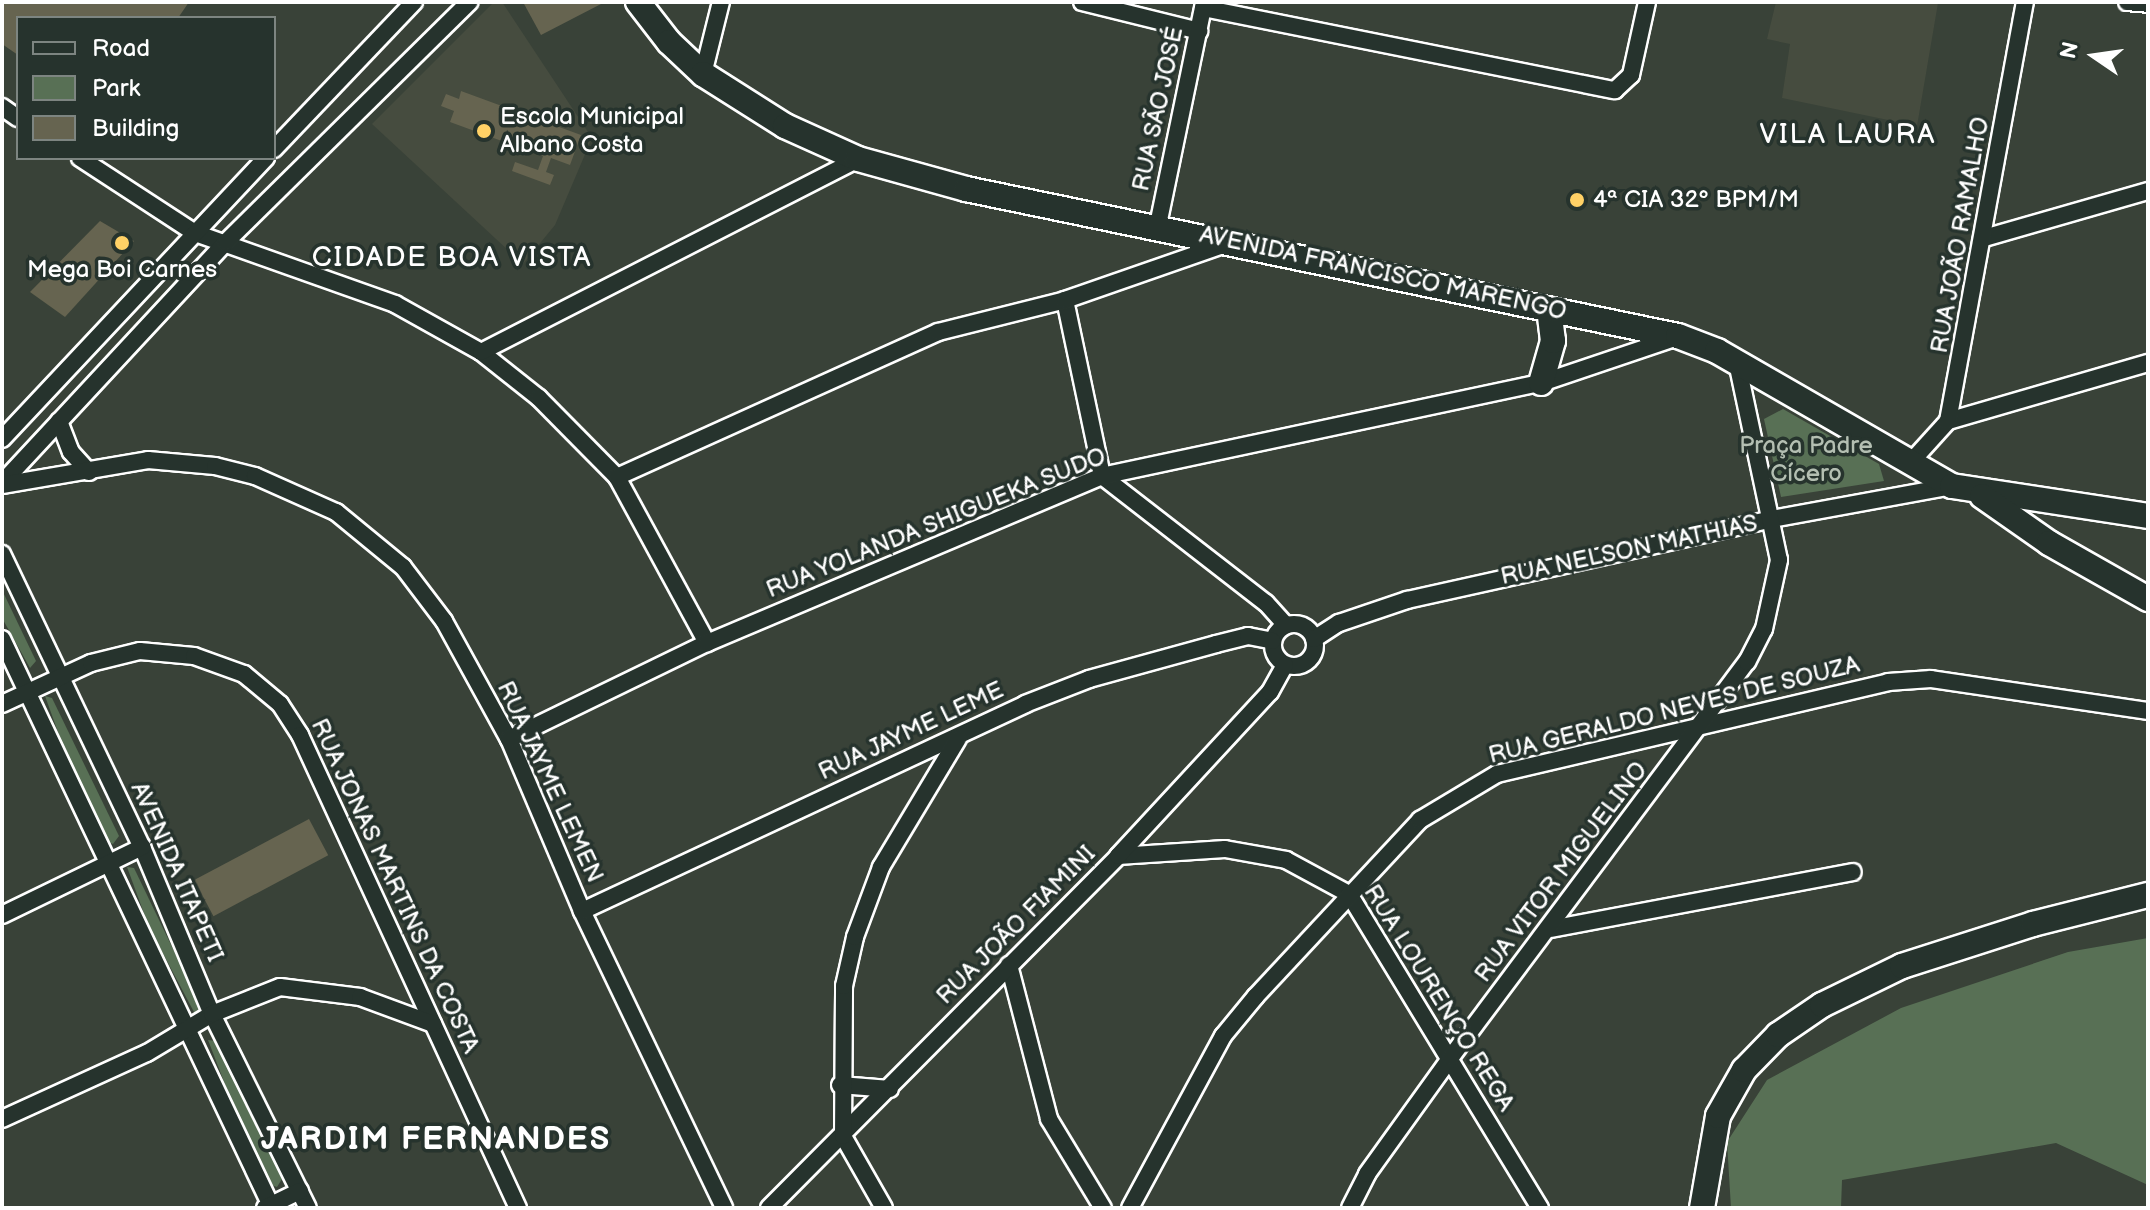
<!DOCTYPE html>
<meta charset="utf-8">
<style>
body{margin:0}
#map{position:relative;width:2150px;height:1210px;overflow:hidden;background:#394238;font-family:"Balsamiq Sans",sans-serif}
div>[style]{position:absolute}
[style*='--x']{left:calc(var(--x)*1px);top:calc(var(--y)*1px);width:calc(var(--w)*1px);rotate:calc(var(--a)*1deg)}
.built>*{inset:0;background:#464c3f}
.green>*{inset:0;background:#587055}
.building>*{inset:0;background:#666450;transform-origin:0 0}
.roads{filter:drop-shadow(2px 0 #fff) drop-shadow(-2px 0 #fff) drop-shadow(0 2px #fff) drop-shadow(0 -2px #fff)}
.street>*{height:16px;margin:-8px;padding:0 8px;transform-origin:8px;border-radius:8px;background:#26332d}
.street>.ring{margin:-8px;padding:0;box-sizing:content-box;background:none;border:16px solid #26332d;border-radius:50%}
.secondary>*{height:24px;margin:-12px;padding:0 12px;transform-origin:12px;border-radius:12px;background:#26332d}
.dots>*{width:22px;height:22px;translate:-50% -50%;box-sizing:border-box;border:4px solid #26332d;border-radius:50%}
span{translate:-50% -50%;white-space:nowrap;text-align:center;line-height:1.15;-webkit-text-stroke:7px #26332d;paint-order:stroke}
.street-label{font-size:24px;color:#fff}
.poi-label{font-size:24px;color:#fff}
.left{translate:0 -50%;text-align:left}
.park-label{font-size:24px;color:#b4bfb2}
.quarter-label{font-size:28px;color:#fff;letter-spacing:2px}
.district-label{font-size:32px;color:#fff;font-weight:700;letter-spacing:2px}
.frame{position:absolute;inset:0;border:4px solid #fff;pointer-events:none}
.legend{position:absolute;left:16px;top:16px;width:260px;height:144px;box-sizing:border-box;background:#26332d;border:2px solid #7d8581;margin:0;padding:10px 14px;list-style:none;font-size:24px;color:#fff}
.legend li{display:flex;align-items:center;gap:16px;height:40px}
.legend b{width:40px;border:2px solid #7d8581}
.north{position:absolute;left:2054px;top:16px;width:80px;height:80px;-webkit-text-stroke:6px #26332d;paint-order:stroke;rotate:283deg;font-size:22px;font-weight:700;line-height:32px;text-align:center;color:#fff}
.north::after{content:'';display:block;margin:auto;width:28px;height:36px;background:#fff;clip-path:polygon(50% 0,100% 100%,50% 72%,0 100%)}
</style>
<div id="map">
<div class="built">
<div style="clip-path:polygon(494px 2px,502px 2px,592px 138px,555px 225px,523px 264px,372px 124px)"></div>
<div style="clip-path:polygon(1776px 2px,1938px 3px,1917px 126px,1782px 98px,1790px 44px,1767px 39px)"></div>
</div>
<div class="green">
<div style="clip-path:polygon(1783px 409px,1879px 464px,1884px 481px,1781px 497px,1764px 419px)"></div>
<div style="clip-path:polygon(2px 590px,36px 661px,30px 668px,2px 618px)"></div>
<div style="clip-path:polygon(45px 696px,52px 698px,119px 836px,113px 844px,108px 842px,67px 757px)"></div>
<div style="clip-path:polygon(127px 867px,134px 868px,201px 1007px,195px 1014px,149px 927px)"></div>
<div style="clip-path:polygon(2148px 938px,2148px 1185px,2056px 1143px,1842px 1180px,1841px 1208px,1731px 1208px,1727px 1142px,1767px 1080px,1901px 1008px,2068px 952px)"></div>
<div style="clip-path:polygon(208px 1040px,216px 1041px,282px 1179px,277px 1187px,271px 1185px,231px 1100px)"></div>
</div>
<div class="building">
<div style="clip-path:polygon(2px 2px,189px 2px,178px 18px,18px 18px,18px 55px,2px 44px)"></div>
<div style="clip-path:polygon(523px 2px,599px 2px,601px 4px,541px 35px)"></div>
<div style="clip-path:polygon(461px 91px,581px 135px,570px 165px,551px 158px,546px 172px,554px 175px,550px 185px,512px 171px,515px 162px,538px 170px,543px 156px,450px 122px,454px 111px,441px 106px,446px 94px,459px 99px)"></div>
<div style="clip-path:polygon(100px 221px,134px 241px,65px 317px,30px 292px)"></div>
<div style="left:309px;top:819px;width:41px;height:130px;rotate:62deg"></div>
</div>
<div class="roads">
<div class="street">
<div style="--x:1082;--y:2;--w:121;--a:13.9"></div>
<div style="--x:2127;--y:2;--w:21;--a:5"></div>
<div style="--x:1203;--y:8;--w:420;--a:11.3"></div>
<div style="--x:1615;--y:90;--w:22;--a:-43"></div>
<div style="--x:1631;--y:75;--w:75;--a:-77.6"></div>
<div style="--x:703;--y:74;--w:74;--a:-76"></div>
<div style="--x:2;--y:107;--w:19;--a:35"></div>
<div style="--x:274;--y:149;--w:203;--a:-46.4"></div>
<div style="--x:80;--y:158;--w:137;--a:33.1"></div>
<div style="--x:195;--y:233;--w:212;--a:19.5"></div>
<div style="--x:395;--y:304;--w:98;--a:29.2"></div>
<div style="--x:481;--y:352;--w:74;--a:38.4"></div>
<div style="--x:539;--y:398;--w:111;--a:45.4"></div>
<div style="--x:617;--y:477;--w:189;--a:61.5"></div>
<div style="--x:1158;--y:225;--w:228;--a:-78.3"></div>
<div style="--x:1984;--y:238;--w:171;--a:-16"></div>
<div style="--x:1065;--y:300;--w:180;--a:78.1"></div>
<div style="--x:1102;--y:476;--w:207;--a:37.8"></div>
<div style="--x:1266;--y:603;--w:30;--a:48"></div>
<div style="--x:481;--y:352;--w:424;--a:-27.1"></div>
<div style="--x:59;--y:421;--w:33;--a:69"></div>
<div style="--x:71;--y:452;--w:27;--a:48"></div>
<div style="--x:1948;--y:421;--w:208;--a:-16.2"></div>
<div style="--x:2;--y:439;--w:386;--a:-46.8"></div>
<div style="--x:1911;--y:462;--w:55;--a:-47.9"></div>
<div style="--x:1948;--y:421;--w:426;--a:-79.6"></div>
<div style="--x:617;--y:477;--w:352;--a:-24.3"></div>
<div style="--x:938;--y:332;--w:131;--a:-14.1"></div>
<div style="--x:1065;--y:300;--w:170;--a:-19.2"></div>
<div style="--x:2;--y:483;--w:329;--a:-47.1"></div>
<div style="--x:226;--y:242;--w:342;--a:-44.6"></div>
<div style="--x:2;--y:485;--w:148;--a:-9.7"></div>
<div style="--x:148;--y:460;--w:67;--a:5.1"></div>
<div style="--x:215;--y:466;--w:41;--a:14"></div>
<div style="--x:255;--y:476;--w:89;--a:24"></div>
<div style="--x:336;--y:512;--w:87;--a:39.4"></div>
<div style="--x:403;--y:567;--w:68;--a:52.8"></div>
<div style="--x:444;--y:621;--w:135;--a:61.2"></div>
<div style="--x:509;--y:739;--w:187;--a:67"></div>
<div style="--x:582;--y:911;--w:329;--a:64.4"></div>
<div style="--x:2;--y:554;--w:325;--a:64.5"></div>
<div style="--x:142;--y:847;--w:181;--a:67.3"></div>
<div style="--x:212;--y:1014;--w:216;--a:63.7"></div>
<div class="ring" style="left:1273px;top:624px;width:26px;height:26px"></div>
<div style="--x:2;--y:639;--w:630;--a:64.61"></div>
<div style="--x:1314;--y:639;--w:30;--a:-33"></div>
<div style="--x:1339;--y:623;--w:72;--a:-18.7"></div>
<div style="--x:1407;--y:600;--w:374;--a:-12.5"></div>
<div style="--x:1772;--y:519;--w:183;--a:-10.4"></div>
<div style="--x:2;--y:704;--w:98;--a:-24.7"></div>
<div style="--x:91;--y:663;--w:50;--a:-13.8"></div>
<div style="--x:140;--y:651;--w:54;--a:5.3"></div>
<div style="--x:194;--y:656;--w:53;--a:19.8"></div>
<div style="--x:244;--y:674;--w:47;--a:39.8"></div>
<div style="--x:280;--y:704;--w:37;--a:57"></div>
<div style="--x:300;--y:735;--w:521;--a:65.26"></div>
<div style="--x:509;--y:739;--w:220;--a:-25.9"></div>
<div style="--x:707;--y:643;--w:429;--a:-22.9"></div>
<div style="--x:1102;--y:476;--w:449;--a:-12"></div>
<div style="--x:1541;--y:383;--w:141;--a:-18.6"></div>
<div style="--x:1118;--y:856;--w:107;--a:-3.7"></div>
<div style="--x:1225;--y:849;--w:62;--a:10.2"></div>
<div style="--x:1286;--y:860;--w:72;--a:28.4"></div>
<div style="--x:1349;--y:894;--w:368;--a:58.7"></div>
<div style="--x:582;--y:911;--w:489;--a:-25"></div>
<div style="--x:1025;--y:704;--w:69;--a:-21.3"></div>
<div style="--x:1089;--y:679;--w:132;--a:-15.4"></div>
<div style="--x:1216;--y:644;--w:33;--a:-14"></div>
<div style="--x:1248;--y:636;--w:25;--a:11"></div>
<div style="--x:2;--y:915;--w:156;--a:-25.9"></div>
<div style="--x:1551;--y:929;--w:307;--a:-10.7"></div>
<div style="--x:1009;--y:965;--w:159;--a:75.4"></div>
<div style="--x:1049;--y:1119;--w:104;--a:58.8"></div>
<div style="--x:840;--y:1085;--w:50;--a:4.6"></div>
<div style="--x:2;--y:1119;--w:159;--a:-24.5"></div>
<div style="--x:147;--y:1053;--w:76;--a:-31"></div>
<div style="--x:212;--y:1014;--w:73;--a:-21.7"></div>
<div style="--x:280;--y:987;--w:81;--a:7.1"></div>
<div style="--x:360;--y:997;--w:78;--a:20.3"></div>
<div style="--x:265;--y:1208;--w:39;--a:-26"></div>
<div style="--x:769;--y:1208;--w:496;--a:-45.2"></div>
<div style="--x:1118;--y:856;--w:224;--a:-47.2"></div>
<div style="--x:1270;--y:692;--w:31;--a:-61"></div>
<div style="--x:884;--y:1208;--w:83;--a:-119.7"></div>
<div style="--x:843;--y:1136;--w:150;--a:-89.6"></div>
<div style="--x:844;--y:986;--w:50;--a:-77.3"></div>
<div style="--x:855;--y:937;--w:75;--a:-69.6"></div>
<div style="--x:881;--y:867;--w:149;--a:-59"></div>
<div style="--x:1130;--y:1208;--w:196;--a:-61.6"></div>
<div style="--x:1223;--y:1036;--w:52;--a:-50.5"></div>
<div style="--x:1256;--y:996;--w:241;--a:-47"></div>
<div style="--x:1420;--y:820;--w:90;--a:-30.9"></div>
<div style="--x:1497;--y:774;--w:402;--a:-13.2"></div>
<div style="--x:1888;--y:682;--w:43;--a:-4"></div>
<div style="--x:1931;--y:679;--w:219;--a:8.4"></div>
<div style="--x:1350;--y:1208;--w:38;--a:-63"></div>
<div style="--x:1367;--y:1174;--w:144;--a:-54.3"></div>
<div style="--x:1451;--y:1057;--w:494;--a:-53.2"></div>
<div style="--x:1747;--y:662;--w:37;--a:-63"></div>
<div style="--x:1764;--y:629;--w:71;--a:-77.7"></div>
<div style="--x:1779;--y:560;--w:201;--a:-102"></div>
</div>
<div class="secondary">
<div style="--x:638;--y:2;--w:51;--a:52.2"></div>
<div style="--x:669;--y:42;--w:47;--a:43.3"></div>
<div style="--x:703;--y:74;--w:97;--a:32.4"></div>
<div style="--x:785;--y:126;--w:80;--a:24.3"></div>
<div style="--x:858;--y:159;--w:112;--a:15.5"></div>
<div style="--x:966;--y:189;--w:727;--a:11.67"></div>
<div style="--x:1678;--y:336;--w:42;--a:21"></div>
<div style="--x:1717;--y:351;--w:271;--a:29.9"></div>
<div style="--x:1952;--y:486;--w:198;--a:8.7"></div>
<div style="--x:1541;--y:383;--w:44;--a:-74.1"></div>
<div style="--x:1553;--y:341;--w:32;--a:-97"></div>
<div style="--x:1982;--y:496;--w:82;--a:35"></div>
<div style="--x:2049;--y:543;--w:114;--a:29.5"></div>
<div style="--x:1702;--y:1208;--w:93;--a:-80.1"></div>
<div style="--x:1718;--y:1116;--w:53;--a:-60.5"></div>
<div style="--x:1744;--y:1070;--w:49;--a:-45.8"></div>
<div style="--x:1778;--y:1035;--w:53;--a:-34.3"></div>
<div style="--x:1822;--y:1005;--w:89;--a:-26"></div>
<div style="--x:1902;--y:966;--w:138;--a:-17.8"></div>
<div style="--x:2033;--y:924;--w:119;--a:-14.2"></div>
</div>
</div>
<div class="dots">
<div style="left:484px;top:131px;background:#ffd166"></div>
<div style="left:1577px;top:200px;background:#ffd166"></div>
<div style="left:122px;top:243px;background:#ffd166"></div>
</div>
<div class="street-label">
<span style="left:1158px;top:109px;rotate:-78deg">RUA SÃO JOSÉ</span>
<span style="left:1960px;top:235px;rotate:-80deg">RUA JOÃO RAMALHO</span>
<span style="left:1383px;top:273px;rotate:12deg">AVENIDA FRANCISCO MARENGO</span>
<span style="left:936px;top:523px;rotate:-22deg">RUA YOLANDA SHIGUEKA SUDO</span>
<span style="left:1629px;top:550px;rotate:-12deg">RUA NELSON MATHIAS</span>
<span style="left:1674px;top:710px;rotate:-14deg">RUA GERALDO NEVES DE SOUZA</span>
<span style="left:911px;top:731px;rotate:-25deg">RUA JAYME LEME</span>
<span style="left:550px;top:782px;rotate:65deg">RUA JAYME LEMEN</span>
<span style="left:177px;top:872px;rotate:66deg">AVENIDA ITAPETI</span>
<span style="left:1561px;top:872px;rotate:-53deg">RUA VITOR MIGUELINO</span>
<span style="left:395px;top:886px;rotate:65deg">RUA JONAS MARTINS DA COSTA</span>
<span style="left:1016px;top:925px;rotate:-45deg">RUA JOÃO FIAMINI</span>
<span style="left:1439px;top:998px;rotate:58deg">RUA LOURENÇO REGA</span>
</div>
<div class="poi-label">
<span class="left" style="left:500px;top:131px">Escola Municipal<br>Albano Costa</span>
<span class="left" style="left:1593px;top:200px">4ª CIA 32º BPM/M</span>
<span style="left:122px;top:270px">Mega Boi Carnes</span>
</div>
<div class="park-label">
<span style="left:1806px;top:460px">Praça Padre<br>Cícero</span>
</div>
<div class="quarter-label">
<span style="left:1848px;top:135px">VILA LAURA</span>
<span style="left:452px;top:258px">CIDADE BOA VISTA</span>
</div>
<div class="district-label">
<span style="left:436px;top:1140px">JARDIM FERNANDES</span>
</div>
<div class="frame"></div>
<ul class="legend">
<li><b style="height:10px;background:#26332d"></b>Road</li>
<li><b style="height:22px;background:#587055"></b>Park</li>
<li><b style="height:22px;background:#666450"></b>Building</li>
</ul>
<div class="north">N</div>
</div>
